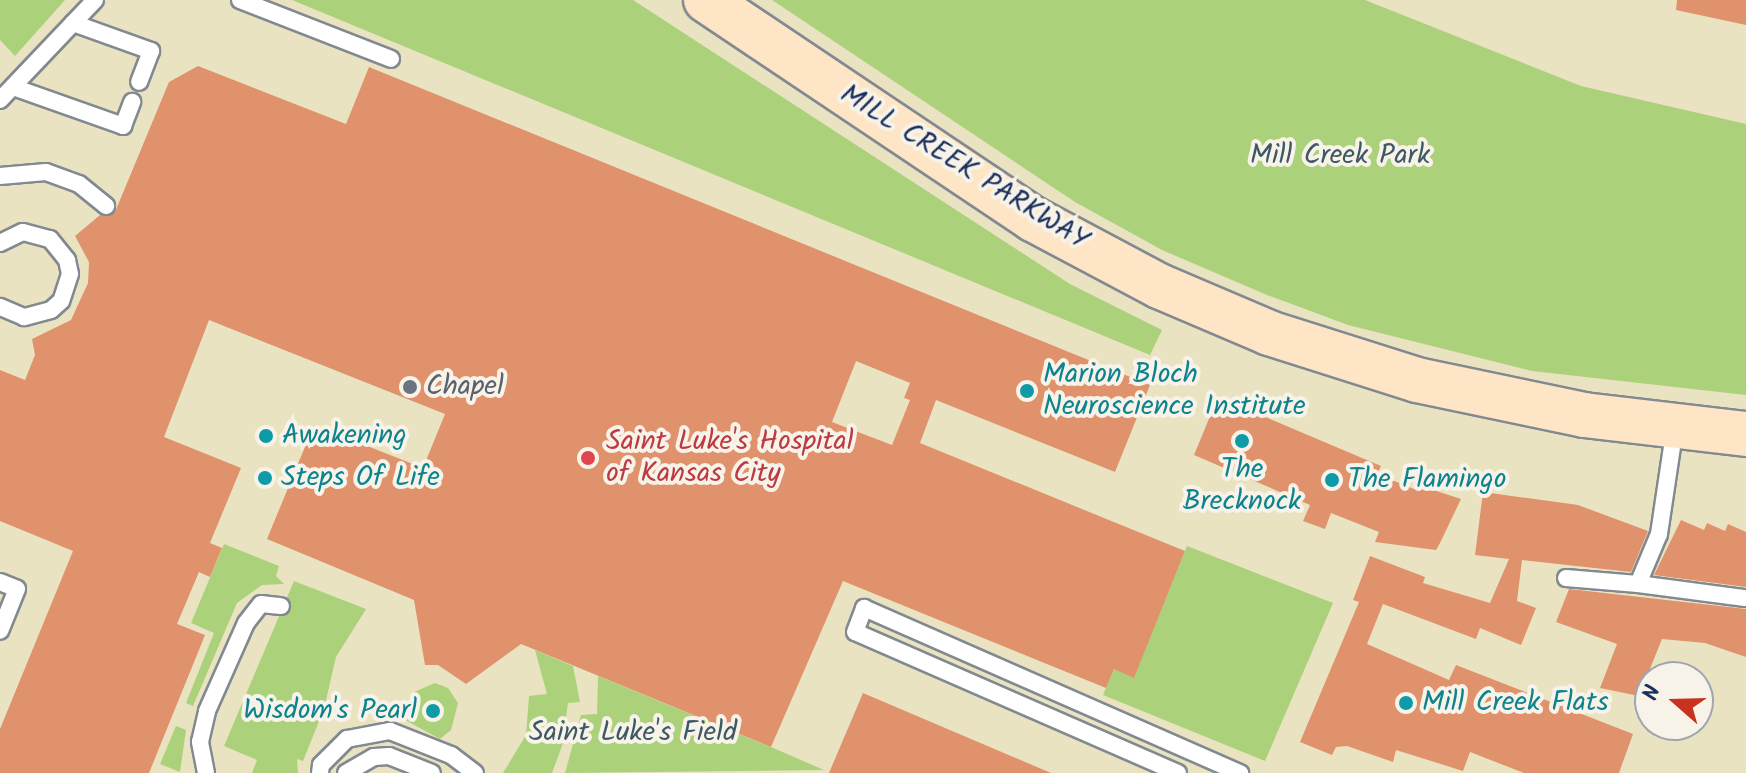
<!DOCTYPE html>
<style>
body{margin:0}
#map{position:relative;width:1746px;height:773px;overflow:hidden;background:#eae3c2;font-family:Kalam,sans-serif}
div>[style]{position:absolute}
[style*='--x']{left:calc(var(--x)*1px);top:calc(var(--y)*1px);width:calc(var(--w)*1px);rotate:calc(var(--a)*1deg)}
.green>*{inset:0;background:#acd17b}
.building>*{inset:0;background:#df926c}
.roads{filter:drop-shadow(2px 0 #828990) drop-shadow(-2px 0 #828990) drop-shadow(0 2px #828990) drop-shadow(0 -2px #828990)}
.lane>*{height:16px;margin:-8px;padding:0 8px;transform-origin:8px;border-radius:8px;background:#fff}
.secondary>*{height:44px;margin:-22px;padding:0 22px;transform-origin:22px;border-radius:22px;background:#fde5c5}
.dots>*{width:22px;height:22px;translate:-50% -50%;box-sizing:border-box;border:4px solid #f7f3e8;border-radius:50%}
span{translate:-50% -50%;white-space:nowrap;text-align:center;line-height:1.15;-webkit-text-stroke:8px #f7f3e8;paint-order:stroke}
.park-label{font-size:28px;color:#3f5865}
.street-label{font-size:28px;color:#1b2f5e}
.culture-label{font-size:28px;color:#0d838f}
.left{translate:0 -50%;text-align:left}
.right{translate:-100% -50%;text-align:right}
.worship-label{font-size:28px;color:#5b616d}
.health-label{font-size:28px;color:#be3a42}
.north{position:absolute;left:1634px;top:661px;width:80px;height:80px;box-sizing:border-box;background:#f7f3e8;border:2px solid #9fa5b1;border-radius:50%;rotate:290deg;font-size:22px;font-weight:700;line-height:32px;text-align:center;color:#1b2f5e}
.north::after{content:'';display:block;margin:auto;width:28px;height:36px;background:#c8321e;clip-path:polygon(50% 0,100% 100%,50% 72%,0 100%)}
</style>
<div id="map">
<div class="green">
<div style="clip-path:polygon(0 0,65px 0,15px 56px,0 40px)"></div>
<div style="clip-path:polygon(292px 0,633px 0,1070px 284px,1162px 330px,1150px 355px)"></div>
<div style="clip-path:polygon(772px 0,1365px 0,1581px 86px,1746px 124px,1746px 395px,1532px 371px,1348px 325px,1267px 295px,1162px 250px,1075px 202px)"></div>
<div style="clip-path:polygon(224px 544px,279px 566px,276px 576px,284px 584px,262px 585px,237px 603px,193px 706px,186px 703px,214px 633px,191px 623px)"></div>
<div style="clip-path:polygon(1187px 546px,1333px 603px,1265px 761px,1103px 695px,1114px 669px,1134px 677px)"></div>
<div style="clip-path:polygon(294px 581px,366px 609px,336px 657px,324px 709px,303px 761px,297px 759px,298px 773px,252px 773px,257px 760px,224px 746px)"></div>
<div style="clip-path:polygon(535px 650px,573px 666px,580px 702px,568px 703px,562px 746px,552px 773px,503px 773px,526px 735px,529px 696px,547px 694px)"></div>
<div style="clip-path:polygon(598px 676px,771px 747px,824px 770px,565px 773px,581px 715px,597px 714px)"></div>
<div style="clip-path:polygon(435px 683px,448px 688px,458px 703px,451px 730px,440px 739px,405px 720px,414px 692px)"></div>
<div style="clip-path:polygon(176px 726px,186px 730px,180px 772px,160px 764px)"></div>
</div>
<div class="building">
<div style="clip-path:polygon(1677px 0,1746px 0,1746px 25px,1676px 10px)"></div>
<div style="clip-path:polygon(evenodd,198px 66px,346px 124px,369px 67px,1150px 385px,1115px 472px,936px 400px,920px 443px,1185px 551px,1134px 678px,1114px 669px,1106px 688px,843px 581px,771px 747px,521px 644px,466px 684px,438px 665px,425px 665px,414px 600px,267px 539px,314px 425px,423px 468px,445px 414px,209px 320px,164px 437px,241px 468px,210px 543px,222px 548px,210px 577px,199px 572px,177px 624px,205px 635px,149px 773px,0 773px,0 729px,73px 551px,0 521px,0 370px,25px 380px,35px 355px,32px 339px,71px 320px,88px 283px,89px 262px,75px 236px,100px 215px,115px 212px,169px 82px,198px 66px,856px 361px,910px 383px,904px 398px,910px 400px,892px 445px,832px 422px,856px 361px)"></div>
<div style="clip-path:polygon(1218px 397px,1381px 466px,1377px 474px,1419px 491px,1421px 486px,1461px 499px,1440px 543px,1436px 550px,1375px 542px,1379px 532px,1331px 513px,1325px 529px,1303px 521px,1310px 505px,1194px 455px)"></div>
<div style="clip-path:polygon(1483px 492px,1578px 505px,1648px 531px,1631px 572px,1522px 560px,1517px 601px,1536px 608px,1521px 645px,1480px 628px,1476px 639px,1383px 604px,1367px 644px,1449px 680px,1456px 665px,1633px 734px,1619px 773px,1524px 773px,1470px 752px,1463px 771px,1396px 750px,1393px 762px,1347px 746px,1336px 747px,1332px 755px,1300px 742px,1359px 602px,1353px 600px,1370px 556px,1425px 577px,1423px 583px,1490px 603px,1509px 559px,1475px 555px)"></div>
<div style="clip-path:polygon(1681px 520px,1704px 530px,1707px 523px,1725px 531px,1728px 524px,1746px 532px,1746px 587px,1654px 575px)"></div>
<div style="clip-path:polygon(1569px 589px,1746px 609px,1746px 657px,1705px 643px,1662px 639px,1639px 696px,1600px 688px,1617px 644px,1556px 622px)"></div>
<div style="clip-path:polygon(863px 693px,1051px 773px,829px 773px)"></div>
</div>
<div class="roads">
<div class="lane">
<div style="--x:240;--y:0;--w:162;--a:21.3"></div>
<div style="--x:73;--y:23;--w:83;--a:19.7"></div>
<div style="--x:151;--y:51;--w:33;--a:111"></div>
<div style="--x:13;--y:87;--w:117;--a:19.5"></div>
<div style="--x:123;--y:126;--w:26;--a:-69"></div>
<div style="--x:0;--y:100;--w:138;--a:-46.5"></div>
<div style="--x:0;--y:176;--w:46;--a:-5"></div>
<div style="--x:46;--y:172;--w:35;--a:20"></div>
<div style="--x:79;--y:184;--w:35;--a:39"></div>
<div style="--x:0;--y:243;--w:25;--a:-26"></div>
<div style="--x:23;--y:232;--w:28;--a:15"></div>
<div style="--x:50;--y:239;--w:27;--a:51"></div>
<div style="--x:67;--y:260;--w:14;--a:78"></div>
<div style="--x:70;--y:274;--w:28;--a:108"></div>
<div style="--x:61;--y:301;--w:13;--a:138"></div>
<div style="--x:51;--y:310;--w:28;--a:165"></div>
<div style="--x:24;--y:317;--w:26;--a:-157"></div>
<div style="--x:1566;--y:578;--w:72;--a:4.8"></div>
<div style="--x:1638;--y:584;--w:54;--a:-67.2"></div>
<div style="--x:1659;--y:534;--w:108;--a:-81.5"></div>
<div style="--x:0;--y:582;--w:18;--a:22"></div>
<div style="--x:17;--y:589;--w:45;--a:112"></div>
<div style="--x:1638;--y:584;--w:108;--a:7.5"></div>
<div style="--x:206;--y:773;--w:32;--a:-101"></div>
<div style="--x:200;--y:742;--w:32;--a:-77"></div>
<div style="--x:207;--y:711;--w:96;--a:-66.1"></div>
<div style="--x:246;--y:623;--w:24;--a:-52"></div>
<div style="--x:261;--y:604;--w:20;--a:6"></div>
<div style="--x:320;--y:773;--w:8;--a:-83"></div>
<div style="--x:321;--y:765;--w:37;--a:-45"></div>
<div style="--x:347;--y:739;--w:44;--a:-10.5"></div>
<div style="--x:390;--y:731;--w:66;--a:21.5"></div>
<div style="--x:451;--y:755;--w:30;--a:37"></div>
<div style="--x:346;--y:773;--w:32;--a:-30"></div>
<div style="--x:374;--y:757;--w:15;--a:-4"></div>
<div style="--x:389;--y:756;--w:46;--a:21.6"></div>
<div style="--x:1178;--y:773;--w:352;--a:-156.4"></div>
<div style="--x:855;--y:632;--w:26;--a:-69"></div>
<div style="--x:864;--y:608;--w:411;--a:23.7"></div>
</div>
<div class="secondary">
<div style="--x:706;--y:0;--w:394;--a:33.8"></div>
<div style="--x:1033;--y:219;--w:143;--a:28"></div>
<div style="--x:1159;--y:286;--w:120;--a:23.1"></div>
<div style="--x:1269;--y:333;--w:155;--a:17.6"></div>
<div style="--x:1417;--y:380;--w:171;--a:11.8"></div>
<div style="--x:1584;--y:415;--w:163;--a:6.7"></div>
</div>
</div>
<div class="dots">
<div style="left:410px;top:387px;background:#6b7280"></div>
<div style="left:1027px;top:391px;background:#0f9aa8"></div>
<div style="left:266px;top:436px;background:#0f9aa8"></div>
<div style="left:1242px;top:441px;background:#0f9aa8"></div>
<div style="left:588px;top:458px;background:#e0444e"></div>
<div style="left:265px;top:478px;background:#0f9aa8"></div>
<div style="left:1332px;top:480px;background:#0f9aa8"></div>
<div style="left:1406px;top:703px;background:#0f9aa8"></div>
<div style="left:433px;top:711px;background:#0f9aa8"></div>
</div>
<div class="park-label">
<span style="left:1340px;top:156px">Mill Creek Park</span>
<span style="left:633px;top:733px">Saint Luke's Field</span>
</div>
<div class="street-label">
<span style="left:964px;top:168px;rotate:32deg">MILL CREEK PARKWAY</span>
</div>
<div class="culture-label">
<span class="left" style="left:1043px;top:391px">Marion Bloch<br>Neuroscience Institute</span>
<span class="left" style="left:282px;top:436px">Awakening</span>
<span style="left:1242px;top:486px">The<br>Brecknock</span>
<span class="left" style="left:281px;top:478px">Steps Of Life</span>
<span class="left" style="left:1348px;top:480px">The Flamingo</span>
<span class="left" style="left:1422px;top:703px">Mill Creek Flats</span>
<span class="right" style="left:417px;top:711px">Wisdom's Pearl</span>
</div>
<div class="worship-label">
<span class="left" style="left:426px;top:387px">Chapel</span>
</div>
<div class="health-label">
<span class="left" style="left:606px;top:458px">Saint Luke's Hospital<br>of Kansas City</span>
</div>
<div class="north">N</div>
</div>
